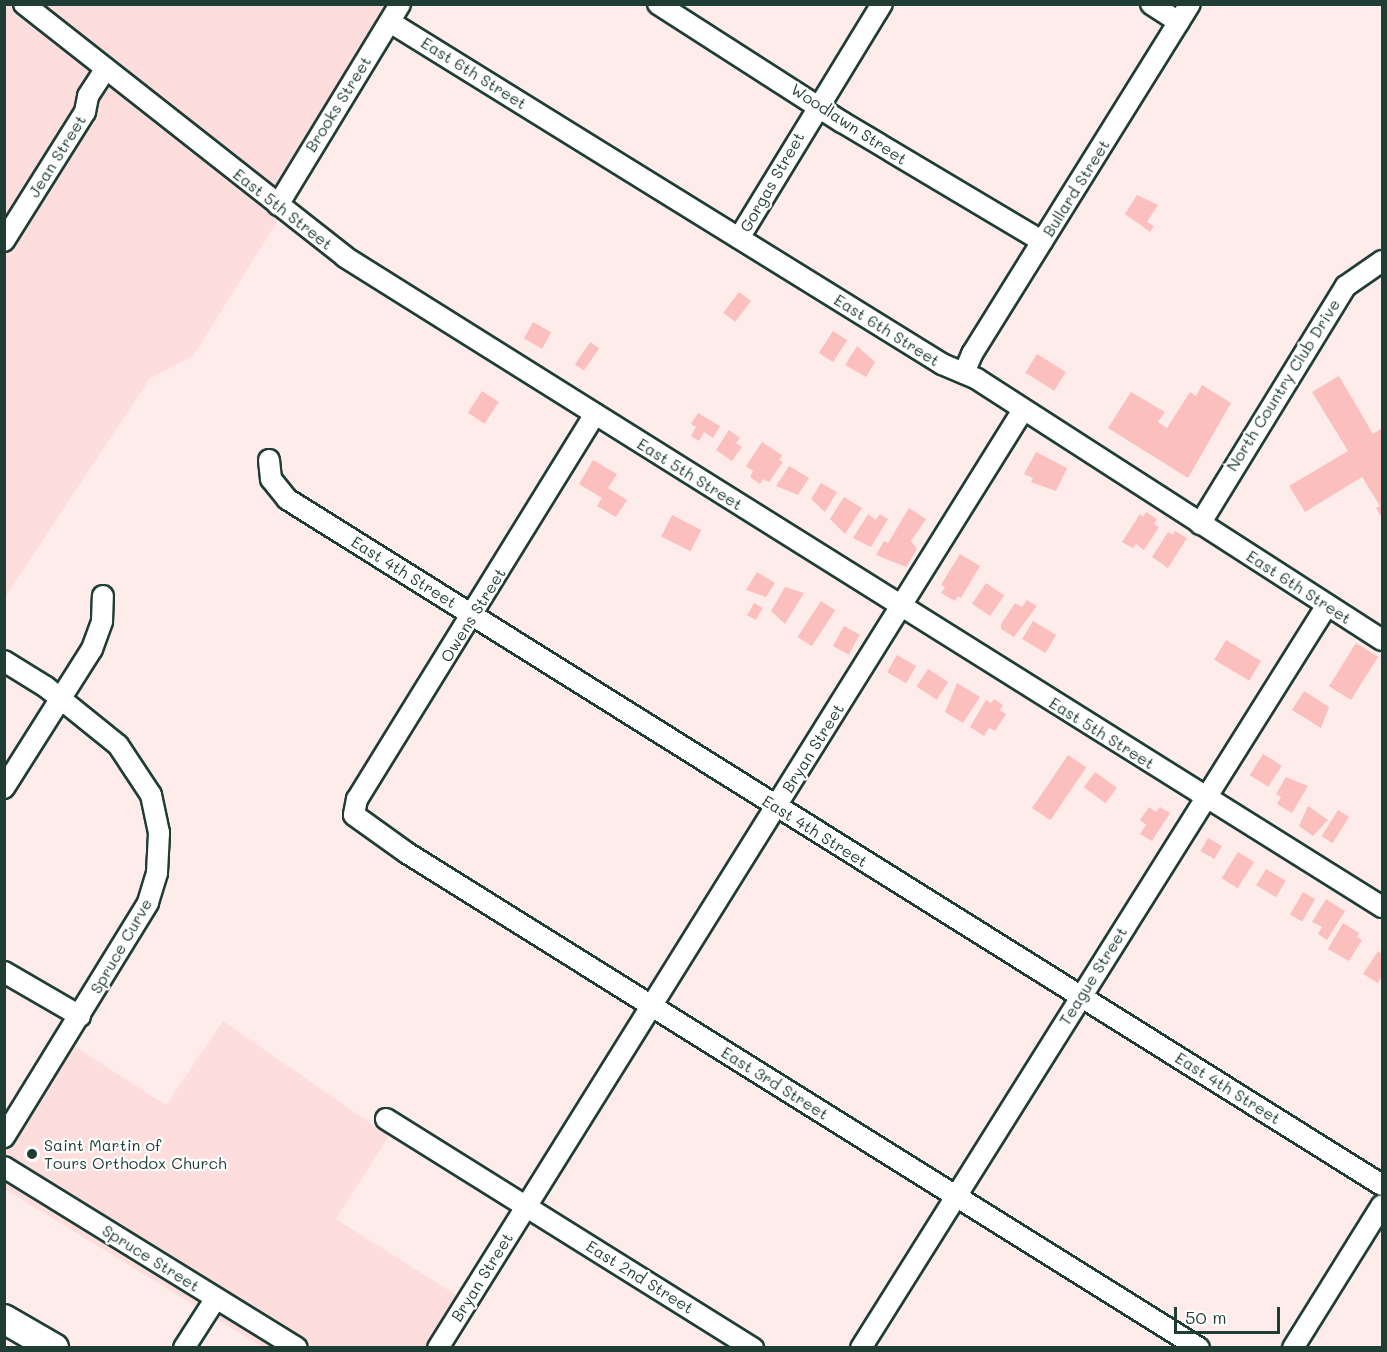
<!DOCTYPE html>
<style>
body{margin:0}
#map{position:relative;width:1387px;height:1352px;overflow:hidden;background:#feeceb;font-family:Mali,sans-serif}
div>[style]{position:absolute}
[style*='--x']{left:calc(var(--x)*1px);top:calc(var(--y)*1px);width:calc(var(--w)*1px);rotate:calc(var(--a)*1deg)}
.built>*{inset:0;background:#fddedd}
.building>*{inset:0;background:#fbbfbd;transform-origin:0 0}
.roads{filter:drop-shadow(2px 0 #1f3d34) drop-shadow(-2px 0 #1f3d34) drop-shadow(0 2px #1f3d34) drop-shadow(0 -2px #1f3d34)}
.minor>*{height:20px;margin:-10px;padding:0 10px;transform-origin:10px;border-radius:10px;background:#fff}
.highway>*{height:28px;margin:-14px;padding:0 14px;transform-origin:14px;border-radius:14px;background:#fff}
.dots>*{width:16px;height:16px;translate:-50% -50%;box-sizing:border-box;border:3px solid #fff;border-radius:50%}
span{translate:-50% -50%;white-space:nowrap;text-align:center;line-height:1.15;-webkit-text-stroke:4.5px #fff;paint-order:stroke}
.street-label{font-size:16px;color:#1f3d34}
.poi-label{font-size:16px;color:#1f3d34}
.left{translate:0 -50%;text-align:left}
.frame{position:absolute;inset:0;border:6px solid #1f3d34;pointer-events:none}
.scale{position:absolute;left:1174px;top:1307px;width:106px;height:27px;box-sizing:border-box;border:3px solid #1f3d34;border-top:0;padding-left:8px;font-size:18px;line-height:21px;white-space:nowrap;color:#1f3d34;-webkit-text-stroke:4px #fff;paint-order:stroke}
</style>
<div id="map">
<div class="built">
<div style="clip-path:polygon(5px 5px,413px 5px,193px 356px,150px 378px,5px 597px)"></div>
<div style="clip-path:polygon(223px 1021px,389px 1136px,336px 1219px,458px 1296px,425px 1347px,262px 1347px,5px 1189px,5px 1121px,55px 1034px,166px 1105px)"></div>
</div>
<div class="building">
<div style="clip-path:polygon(1137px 195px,1158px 205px,1147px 222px,1154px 226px,1150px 232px,1125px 214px)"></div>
<div style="left:739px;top:292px;width:15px;height:26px;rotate:37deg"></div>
<div style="left:533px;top:322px;width:21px;height:19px;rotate:29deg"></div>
<div style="left:833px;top:331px;width:17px;height:26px;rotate:33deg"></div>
<div style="left:590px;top:342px;width:11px;height:27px;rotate:34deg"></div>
<div style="clip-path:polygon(857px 346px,875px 362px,866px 377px,845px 365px)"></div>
<div style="left:1037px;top:354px;width:34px;height:22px;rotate:32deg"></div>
<div style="clip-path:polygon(1339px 376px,1373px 434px,1382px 428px,1382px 518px,1376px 508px,1380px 506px,1362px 477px,1305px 512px,1289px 486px,1348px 451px,1312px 392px)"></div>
<div style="clip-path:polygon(1202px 385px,1231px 403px,1188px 478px,1108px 428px,1131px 392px,1165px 412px,1158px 422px,1167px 428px,1190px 392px,1196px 396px)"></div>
<div style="left:482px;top:391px;width:20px;height:26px;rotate:33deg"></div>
<div style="clip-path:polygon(698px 413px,720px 426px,713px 438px,704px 432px,699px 441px,691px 436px,696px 427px,691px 424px)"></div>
<div style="clip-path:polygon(729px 430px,740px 438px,736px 443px,742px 447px,732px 461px,716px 450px)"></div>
<div style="clip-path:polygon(762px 442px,782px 455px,779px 460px,783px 462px,769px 482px,763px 479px,760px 484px,750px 477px,753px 471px,746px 466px)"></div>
<div style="clip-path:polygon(1036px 452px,1067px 468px,1056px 491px,1031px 482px,1033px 478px,1024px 474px)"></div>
<div style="clip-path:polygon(593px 460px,617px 474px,608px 488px,627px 500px,616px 517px,597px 506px,602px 498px,579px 484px)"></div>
<div style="clip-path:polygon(789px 466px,809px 478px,798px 495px,776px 486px)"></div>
<div style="clip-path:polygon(821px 483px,837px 492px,825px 512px,811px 499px)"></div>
<div style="clip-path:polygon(844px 497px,862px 508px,845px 534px,830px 519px)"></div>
<div style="clip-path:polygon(909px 508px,926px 519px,911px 541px,917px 549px,906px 567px,876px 555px,884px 541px,888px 543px)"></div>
<div style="clip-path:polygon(1146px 512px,1157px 519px,1154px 524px,1159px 527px,1144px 550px,1136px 544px,1133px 548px,1122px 542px,1140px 514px,1143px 517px)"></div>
<div style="clip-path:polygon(868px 514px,876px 520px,880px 514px,888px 519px,871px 547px,853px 538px)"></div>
<div style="left:672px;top:515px;width:33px;height:24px;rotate:27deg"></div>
<div style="clip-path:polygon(1175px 531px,1187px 538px,1168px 568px,1152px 557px,1168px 532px,1173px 535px)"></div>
<div style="clip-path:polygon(960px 554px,980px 566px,961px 598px,958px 596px,955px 601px,941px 593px,945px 587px,941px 585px)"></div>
<div style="clip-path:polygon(757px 572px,775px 583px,766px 597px,746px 590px)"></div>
<div style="left:986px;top:583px;width:22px;height:25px;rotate:34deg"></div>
<div style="clip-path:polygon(785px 587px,804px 593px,785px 624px,771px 611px)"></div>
<div style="clip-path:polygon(1027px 600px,1037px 606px,1014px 637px,1001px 629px,1001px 624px,1015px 603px,1022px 607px)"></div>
<div style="left:821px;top:601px;width:17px;height:43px;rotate:33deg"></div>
<div style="left:754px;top:603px;width:10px;height:14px;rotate:29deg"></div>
<div style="left:1033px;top:621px;width:27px;height:21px;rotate:31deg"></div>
<div style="left:844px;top:626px;width:18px;height:23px;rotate:29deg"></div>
<div style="left:1226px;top:640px;width:41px;height:23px;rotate:31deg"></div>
<div style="left:1356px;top:643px;width:26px;height:51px;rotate:32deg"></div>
<div style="left:897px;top:655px;width:22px;height:20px;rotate:30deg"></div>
<div style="left:928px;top:669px;width:24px;height:21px;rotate:33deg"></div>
<div style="clip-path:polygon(957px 683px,980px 697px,963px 723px,945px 712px)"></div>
<div style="clip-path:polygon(1304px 691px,1329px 707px,1321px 728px,1292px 710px)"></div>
<div style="clip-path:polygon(994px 699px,1003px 705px,1000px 710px,1006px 714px,995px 731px,989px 728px,984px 736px,970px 727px,986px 700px,991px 703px)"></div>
<div style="left:1263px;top:754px;width:22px;height:25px;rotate:32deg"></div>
<div style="left:1068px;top:755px;width:22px;height:64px;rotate:34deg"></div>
<div style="left:1095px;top:772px;width:27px;height:19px;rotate:36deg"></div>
<div style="clip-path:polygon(1286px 777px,1308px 786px,1292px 813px,1277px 804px,1281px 797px,1276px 794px)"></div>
<div style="clip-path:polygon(1308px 806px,1328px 820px,1313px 836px,1299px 826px)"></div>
<div style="clip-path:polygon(1149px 807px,1156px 812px,1160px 807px,1170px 813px,1152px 841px,1140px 834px,1146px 825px,1140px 820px)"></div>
<div style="left:1338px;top:810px;width:13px;height:31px;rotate:32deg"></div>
<div style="left:1208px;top:838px;width:16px;height:15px;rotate:30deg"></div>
<div style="left:1238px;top:852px;width:19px;height:31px;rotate:32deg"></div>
<div style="left:1266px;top:869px;width:23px;height:19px;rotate:31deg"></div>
<div style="left:1303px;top:892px;width:14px;height:26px;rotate:30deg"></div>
<div style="clip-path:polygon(1326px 899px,1345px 911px,1327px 940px,1318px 934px,1322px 927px,1312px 922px)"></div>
<div style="clip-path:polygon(1343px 923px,1359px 933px,1357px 937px,1362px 940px,1349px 961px,1328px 949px)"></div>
<div style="clip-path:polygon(1378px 951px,1382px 954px,1382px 976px,1378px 983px,1363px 974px)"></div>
</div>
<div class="roads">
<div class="minor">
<div style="--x:24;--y:4;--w:409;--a:38.2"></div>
<div style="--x:345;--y:257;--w:1224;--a:32.08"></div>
<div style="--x:658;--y:4;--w:219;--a:32.7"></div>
<div style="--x:842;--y:122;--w:233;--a:30.8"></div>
<div style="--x:1151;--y:4;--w:33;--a:33"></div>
<div style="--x:390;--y:22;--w:649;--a:31.78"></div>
<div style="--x:942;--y:364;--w:38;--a:23"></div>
<div style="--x:977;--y:379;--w:482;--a:32.8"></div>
<div style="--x:278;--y:205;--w:235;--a:-58.7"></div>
<div style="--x:739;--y:238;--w:274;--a:-58.6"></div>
<div style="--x:4;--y:241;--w:152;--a:-57.9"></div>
<div style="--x:85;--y:112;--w:16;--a:-79"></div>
<div style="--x:88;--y:96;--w:31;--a:-57"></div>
<div style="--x:964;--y:373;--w:21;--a:-67"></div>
<div style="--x:972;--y:354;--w:412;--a:-58.1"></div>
<div style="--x:595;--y:414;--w:453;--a:121.7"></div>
<div style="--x:357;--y:799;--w:16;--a:101"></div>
<div style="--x:354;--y:815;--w:65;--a:35.6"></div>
<div style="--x:407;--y:853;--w:934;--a:32.01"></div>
<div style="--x:269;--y:460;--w:19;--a:84"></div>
<div style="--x:271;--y:479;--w:26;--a:51"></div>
<div style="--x:287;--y:499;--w:1292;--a:32.07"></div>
<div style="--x:1200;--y:524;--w:279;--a:-58.5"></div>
<div style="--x:1346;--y:286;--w:44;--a:-34.8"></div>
<div style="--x:4;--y:661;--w:49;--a:31.8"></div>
<div style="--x:46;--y:687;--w:92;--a:38.9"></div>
<div style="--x:118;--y:745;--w:60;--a:56.6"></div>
<div style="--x:151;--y:795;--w:39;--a:78"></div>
<div style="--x:159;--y:833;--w:40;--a:92.9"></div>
<div style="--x:157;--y:873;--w:31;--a:107"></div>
<div style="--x:148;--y:903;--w:275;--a:121.6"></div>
<div style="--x:4;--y:788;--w:165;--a:-57.7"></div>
<div style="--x:92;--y:649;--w:30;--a:-70"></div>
<div style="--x:102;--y:621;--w:25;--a:-88"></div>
<div style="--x:4;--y:972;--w:88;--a:30.1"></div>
<div style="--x:386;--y:1119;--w:433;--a:32"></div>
<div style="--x:4;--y:1167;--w:344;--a:31.7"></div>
<div style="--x:184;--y:1348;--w:59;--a:-57.4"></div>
<div style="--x:438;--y:1348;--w:1105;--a:-58.05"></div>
<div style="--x:861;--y:1348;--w:877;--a:-57.9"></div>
<div style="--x:1293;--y:1348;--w:168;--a:-58.1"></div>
</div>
<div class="highway">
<div style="--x:4;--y:1319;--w:58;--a:30.1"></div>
</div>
</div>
<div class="dots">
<div style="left:32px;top:1154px;background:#1f3d34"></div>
</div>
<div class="street-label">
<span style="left:474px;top:73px;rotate:32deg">East 6th Street</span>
<span style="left:338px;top:104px;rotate:-58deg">Brooks Street</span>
<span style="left:849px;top:124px;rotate:33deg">Woodlawn Street</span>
<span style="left:57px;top:156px;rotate:-58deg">Jean Street</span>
<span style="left:772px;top:182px;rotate:-60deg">Gorgas Street</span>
<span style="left:1076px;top:188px;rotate:-58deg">Bullard Street</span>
<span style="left:283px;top:209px;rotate:38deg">East 5th Street</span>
<span style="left:887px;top:330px;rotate:32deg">East 6th Street</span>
<span style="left:1283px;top:385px;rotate:-58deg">North Country Club Drive</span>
<span style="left:690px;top:474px;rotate:32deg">East 5th Street</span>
<span style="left:404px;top:572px;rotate:32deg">East 4th Street</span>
<span style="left:1299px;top:587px;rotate:33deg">East 6th Street</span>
<span style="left:473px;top:615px;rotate:-58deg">Owens Street</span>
<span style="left:1102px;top:733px;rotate:32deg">East 5th Street</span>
<span style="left:813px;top:748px;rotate:-58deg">Bryan Street</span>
<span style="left:815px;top:831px;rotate:32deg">East 4th Street</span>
<span style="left:121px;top:946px;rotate:-60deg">Spruce Curve</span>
<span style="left:1093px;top:976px;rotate:-58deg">Teague Street</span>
<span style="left:775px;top:1083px;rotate:32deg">East 3rd Street</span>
<span style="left:1228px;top:1088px;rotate:32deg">East 4th Street</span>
<span style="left:151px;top:1258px;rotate:32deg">Spruce Street</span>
<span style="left:482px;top:1277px;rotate:-58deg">Bryan Street</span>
<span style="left:640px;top:1277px;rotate:32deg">East 2nd Street</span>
</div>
<div class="poi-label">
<span class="left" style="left:44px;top:1154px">Saint Martin of<br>Tours Orthodox Church</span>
</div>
<div class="frame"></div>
<div class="scale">50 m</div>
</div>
